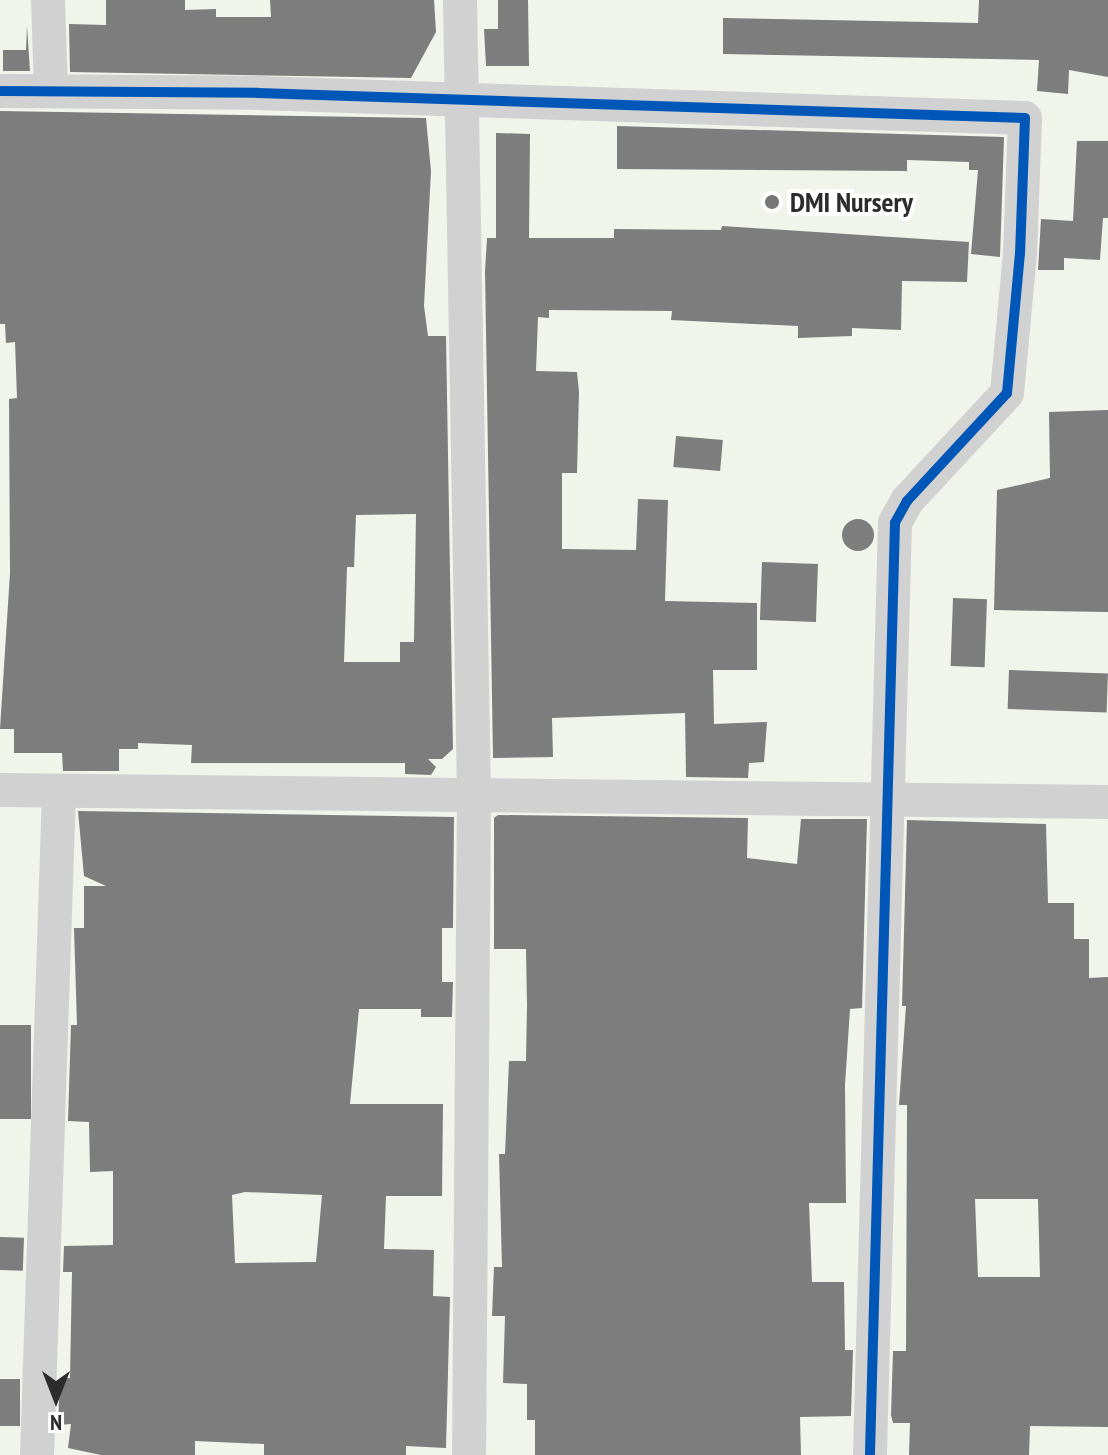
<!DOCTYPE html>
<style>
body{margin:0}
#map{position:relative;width:1108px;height:1455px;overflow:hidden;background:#fff;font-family:"PT Sans Narrow",sans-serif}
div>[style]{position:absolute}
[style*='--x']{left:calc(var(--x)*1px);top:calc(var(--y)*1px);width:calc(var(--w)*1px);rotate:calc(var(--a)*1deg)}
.green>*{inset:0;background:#f0f4ea;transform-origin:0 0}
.building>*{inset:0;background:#7d7d7d;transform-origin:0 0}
.round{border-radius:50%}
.street>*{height:34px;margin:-17px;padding:0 17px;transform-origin:17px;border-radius:17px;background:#d1d1d1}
.cycleway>*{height:10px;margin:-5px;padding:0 5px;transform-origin:5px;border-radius:5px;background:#0057b8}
.dots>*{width:22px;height:22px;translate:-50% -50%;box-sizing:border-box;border:4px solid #fff;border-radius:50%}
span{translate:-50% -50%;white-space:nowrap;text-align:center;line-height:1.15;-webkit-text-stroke:8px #fff;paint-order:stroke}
.poi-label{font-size:28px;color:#2c2c2c;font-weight:700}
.left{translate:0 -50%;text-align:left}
.north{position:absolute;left:16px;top:1359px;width:80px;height:80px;-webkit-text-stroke:6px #fff;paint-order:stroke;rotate:180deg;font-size:22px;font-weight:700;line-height:32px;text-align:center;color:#2c2c2c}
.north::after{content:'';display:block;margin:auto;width:28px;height:36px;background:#2c2c2c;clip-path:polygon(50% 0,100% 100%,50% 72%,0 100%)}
</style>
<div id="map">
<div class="green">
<div style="left:0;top:0;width:1108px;height:1455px"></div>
</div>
<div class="building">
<div style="clip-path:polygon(106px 0,185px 0,185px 10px,216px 9px,216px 17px,271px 17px,270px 0,434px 0,436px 32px,411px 78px,70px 72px,69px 24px,106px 25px)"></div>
<div style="clip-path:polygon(498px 0,528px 0,529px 66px,486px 66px,484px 29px,498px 29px)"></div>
<div style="clip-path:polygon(979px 0,1108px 0,1108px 77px,1069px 70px,1068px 94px,1037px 91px,1039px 60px,723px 54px,723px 18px,978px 23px)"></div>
<div style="clip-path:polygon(27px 26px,30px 71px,3px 71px,3px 50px,26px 50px)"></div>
<div style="clip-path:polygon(evenodd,0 111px,426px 118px,431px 171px,424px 306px,428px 336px,446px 336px,453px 749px,442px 759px,428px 759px,436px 767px,431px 775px,405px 774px,405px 763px,191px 763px,192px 745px,138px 743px,138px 749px,119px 749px,119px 771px,63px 771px,62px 753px,14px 753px,14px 729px,0 729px,10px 573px,9px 399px,17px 398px,15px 342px,6px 343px,5px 324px,0 324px,0 111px,416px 514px,414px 642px,400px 642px,400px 662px,344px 662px,347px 567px,354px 567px,356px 515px,416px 514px)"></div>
<div style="clip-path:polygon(617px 126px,1004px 137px,1000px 257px,971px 254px,978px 170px,969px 170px,969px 162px,907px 160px,907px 171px,617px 169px)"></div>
<div style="clip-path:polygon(496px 133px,530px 134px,529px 238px,614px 238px,614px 229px,721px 230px,722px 226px,969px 242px,967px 282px,902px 281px,901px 330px,852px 328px,852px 336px,798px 338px,798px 326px,671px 320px,672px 311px,549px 310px,549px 318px,538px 317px,536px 371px,577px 372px,579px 392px,577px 473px,562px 473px,562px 549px,636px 550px,638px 499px,668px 500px,665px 601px,757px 603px,757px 670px,713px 670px,714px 724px,767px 722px,764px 762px,749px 763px,748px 778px,686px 777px,685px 713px,552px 718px,553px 757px,493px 758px,485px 271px,487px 238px,496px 238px)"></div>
<div style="clip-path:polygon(1077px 141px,1108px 141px,1108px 218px,1103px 218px,1100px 260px,1064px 258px,1064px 270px,1038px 270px,1041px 219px,1073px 221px)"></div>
<div style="clip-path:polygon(1108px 410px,1108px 612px,994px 610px,997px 490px,1050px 478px,1049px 412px)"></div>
<div style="left:676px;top:436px;width:47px;height:31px;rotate:5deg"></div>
<div class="round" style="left:842px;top:519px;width:32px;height:32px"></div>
<div style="left:762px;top:562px;width:56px;height:58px;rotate:2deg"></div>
<div style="left:953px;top:598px;width:34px;height:68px;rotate:2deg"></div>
<div style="left:1009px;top:670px;width:99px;height:39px;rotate:2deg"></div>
<div style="clip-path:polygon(evenodd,78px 811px,454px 817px,453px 928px,442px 928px,442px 982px,453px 982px,452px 1017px,421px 1017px,421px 1009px,359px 1009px,350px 1104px,443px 1104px,442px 1196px,386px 1196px,384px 1249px,434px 1250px,433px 1296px,450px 1297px,446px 1448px,406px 1446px,406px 1455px,264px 1455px,264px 1444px,195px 1441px,195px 1455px,101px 1455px,68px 1448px,71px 1424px,58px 1425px,60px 1378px,70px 1378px,72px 1272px,63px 1272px,64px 1246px,113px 1245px,113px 1171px,90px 1172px,89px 1122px,68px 1121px,71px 1025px,77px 1025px,74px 928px,84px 928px,84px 886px,106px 886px,84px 876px,78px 811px,245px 1192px,322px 1195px,316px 1262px,235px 1263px,232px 1195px,245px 1192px)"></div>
<div style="clip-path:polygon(498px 815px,748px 818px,747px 858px,797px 864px,801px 819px,867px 819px,862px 1008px,850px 1009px,845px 1085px,846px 1203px,809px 1203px,812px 1282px,844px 1282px,845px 1350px,853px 1350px,851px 1416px,800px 1417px,801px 1455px,535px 1455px,535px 1420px,527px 1420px,527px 1384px,503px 1383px,505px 1316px,492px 1316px,494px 1267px,502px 1267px,499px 1154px,505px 1154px,509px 1061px,526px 1061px,527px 1005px,526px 949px,494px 949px,494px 818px)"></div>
<div style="clip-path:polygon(evenodd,907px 820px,1046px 824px,1048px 903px,1074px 903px,1074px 939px,1089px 939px,1089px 978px,1108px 977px,1108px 1427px,1030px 1426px,1029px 1455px,909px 1455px,910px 1423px,893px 1423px,891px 1415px,893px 1351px,906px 1351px,907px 1105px,899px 1105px,906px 1006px,902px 1006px,907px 820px,975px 1199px,1038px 1199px,1040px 1277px,978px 1277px,975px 1199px)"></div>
<div style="left:0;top:1025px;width:31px;height:94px"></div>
<div style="left:0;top:1237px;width:24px;height:33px;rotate:2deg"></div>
<div style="left:0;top:1379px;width:20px;height:47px"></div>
</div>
<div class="street">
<div style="--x:48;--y:0;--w:91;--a:88.1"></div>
<div style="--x:460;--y:0;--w:796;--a:88.99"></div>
<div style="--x:474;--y:796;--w:659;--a:90.43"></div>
<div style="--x:0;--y:91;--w:258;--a:0.4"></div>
<div style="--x:258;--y:93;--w:767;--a:1.87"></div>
<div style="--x:1025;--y:118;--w:135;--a:92.1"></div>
<div style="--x:1020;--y:253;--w:141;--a:95.3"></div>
<div style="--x:1007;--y:393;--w:147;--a:132.8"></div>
<div style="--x:907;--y:501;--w:25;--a:119"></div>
<div style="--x:895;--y:523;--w:932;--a:91.54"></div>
<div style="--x:0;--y:790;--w:1108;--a:0.62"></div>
<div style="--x:37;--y:1455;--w:664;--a:-88.1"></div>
</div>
<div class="cycleway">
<div style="--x:0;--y:91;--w:258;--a:0.4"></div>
<div style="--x:258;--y:93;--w:767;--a:1.87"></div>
<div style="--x:1025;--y:118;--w:135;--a:92.1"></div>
<div style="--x:1020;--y:253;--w:141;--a:95.3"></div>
<div style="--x:1007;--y:393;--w:147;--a:132.8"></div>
<div style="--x:907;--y:501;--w:25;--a:119"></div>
<div style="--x:895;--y:523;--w:932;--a:91.54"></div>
</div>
<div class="dots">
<div style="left:772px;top:202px;background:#767676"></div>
</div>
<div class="poi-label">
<span class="left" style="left:790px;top:202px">DMI Nursery</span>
</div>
<div class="north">N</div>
</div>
